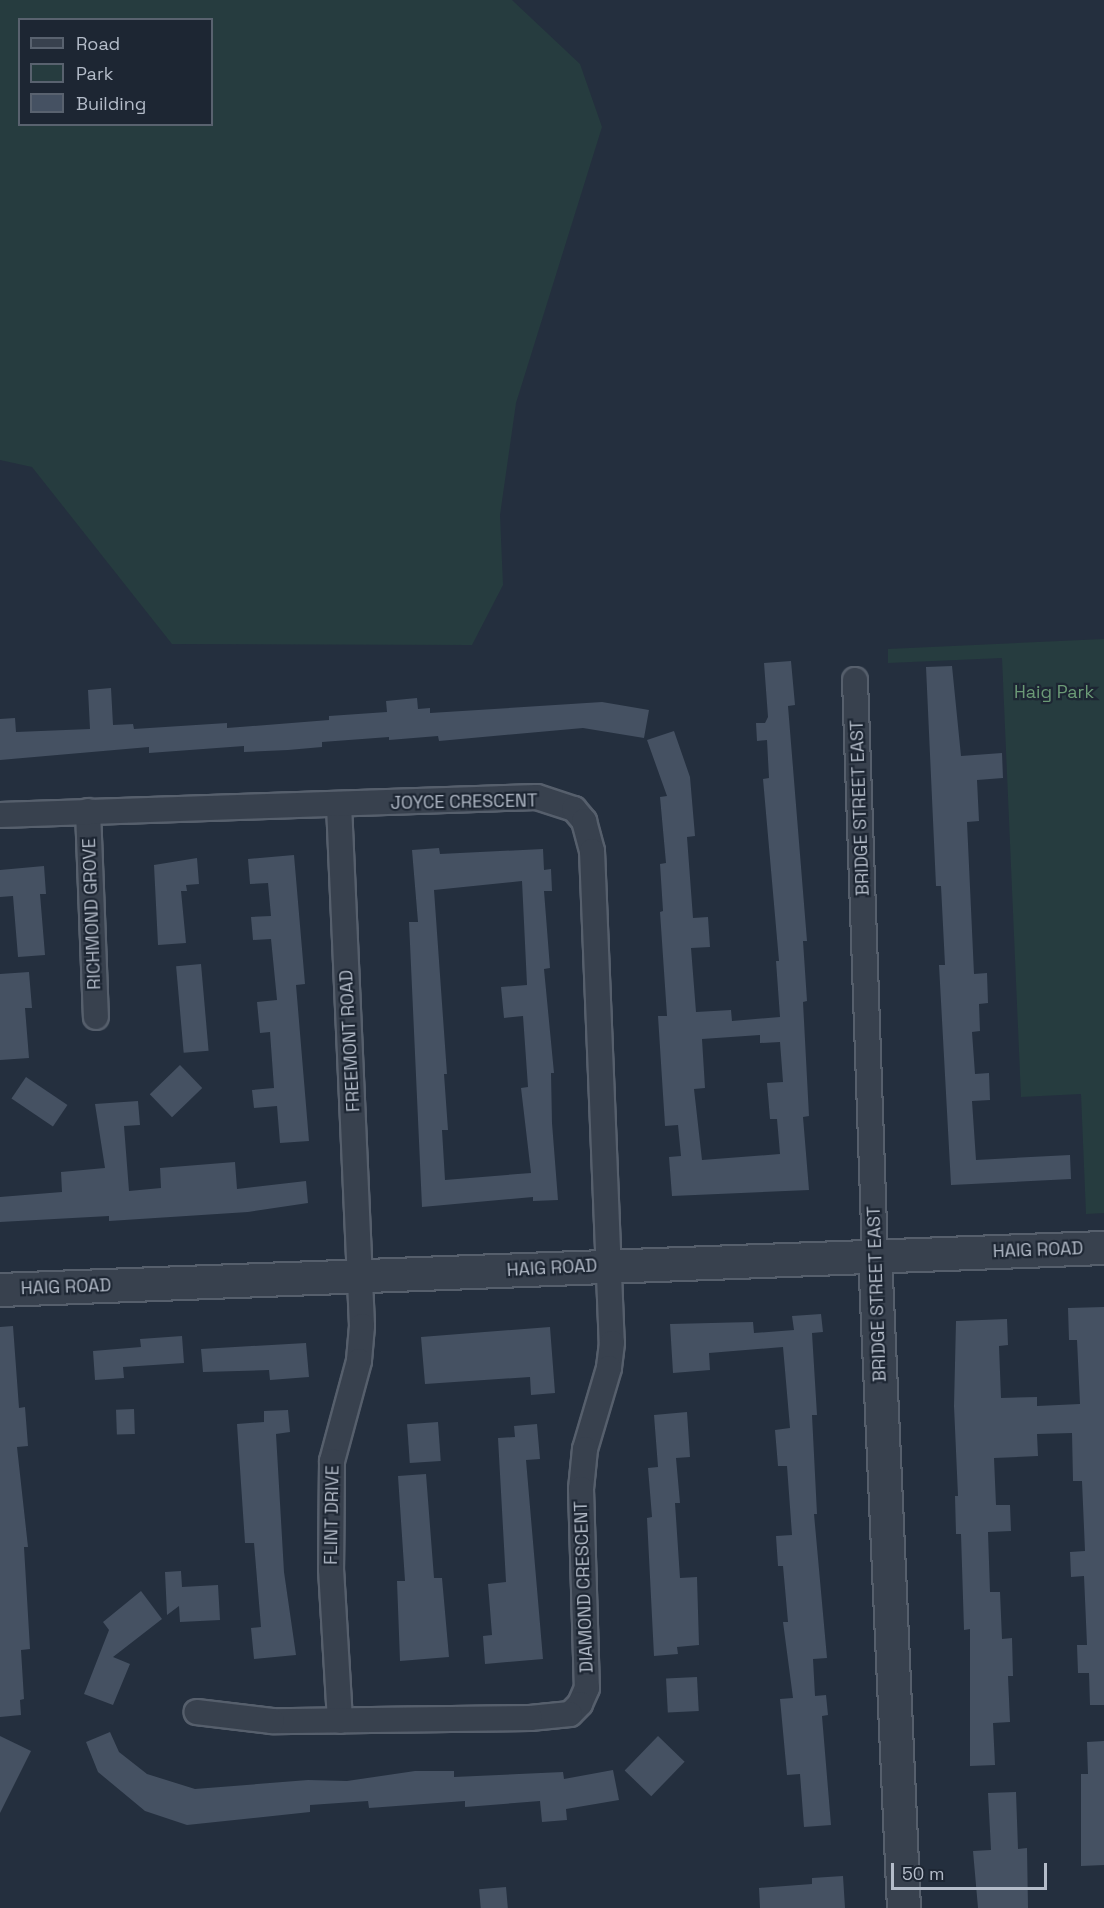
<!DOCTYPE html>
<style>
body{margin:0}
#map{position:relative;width:1104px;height:1908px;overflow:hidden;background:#242f3e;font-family:"Space Grotesk",sans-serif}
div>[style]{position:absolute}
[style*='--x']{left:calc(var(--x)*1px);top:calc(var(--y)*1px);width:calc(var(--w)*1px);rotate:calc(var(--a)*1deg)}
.green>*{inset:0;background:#263c3f}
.building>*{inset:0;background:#455162;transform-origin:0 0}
.roads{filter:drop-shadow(2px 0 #565f6c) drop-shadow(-2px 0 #565f6c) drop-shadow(0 2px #565f6c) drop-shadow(0 -2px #565f6c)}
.minor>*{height:24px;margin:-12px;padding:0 12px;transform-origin:12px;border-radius:12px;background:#38414e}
.tertiary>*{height:32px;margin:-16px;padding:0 16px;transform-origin:16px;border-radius:16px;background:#38414e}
span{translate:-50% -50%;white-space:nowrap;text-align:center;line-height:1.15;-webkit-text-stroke:4.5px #1d2633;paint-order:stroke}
.park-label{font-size:18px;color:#6b9a76}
.street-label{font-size:18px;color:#b4bcc9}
.legend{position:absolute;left:18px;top:18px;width:195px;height:108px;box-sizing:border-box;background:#1d2633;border:2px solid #59626f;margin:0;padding:8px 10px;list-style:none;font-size:18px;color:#b4bcc9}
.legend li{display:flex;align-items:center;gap:12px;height:30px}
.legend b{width:30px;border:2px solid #59626f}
.scale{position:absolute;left:891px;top:1863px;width:156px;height:27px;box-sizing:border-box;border:3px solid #b4bcc9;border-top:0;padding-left:8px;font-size:18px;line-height:21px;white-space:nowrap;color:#b4bcc9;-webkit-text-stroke:4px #1d2633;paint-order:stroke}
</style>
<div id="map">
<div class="green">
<div style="clip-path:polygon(evenodd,0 0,512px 0,580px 64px,602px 127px,516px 403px,500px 515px,503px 585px,472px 645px,172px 644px,32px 467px,0 460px,0 0,20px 20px,212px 20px,212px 124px,20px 124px,20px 20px)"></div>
<div style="clip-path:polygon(1104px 639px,1104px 1213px,1086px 1214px,1081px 1094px,1021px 1097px,1002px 658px,888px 663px,888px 649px)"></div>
</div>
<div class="building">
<div style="clip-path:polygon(evenodd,791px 661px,795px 705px,788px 706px,807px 941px,803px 941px,807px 1001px,803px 1002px,809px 1116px,803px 1117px,809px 1190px,672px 1196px,669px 1157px,681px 1156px,678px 1125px,665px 1126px,658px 1016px,667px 1016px,660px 912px,663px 911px,660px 864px,666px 863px,660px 797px,667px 796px,647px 740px,674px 731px,690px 777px,695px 836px,687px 837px,693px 918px,708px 917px,710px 947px,691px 948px,696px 1012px,731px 1010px,732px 1021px,780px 1017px,776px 961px,779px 961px,763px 779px,769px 778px,767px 740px,757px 741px,756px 723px,765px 723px,768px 717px,764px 663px,791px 661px,760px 1035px,760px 1043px,780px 1042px,783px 1082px,767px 1083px,770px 1119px,777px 1119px,780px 1154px,702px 1160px,694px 1089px,705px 1088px,702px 1039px,760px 1035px)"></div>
<div style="clip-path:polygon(952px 666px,961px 756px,1002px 753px,1003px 778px,977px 780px,979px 821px,967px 822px,974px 974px,987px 973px,988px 1003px,979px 1004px,980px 1031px,972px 1032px,975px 1074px,989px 1073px,990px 1100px,972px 1101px,976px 1160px,1070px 1155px,1071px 1179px,951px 1185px,939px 965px,945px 965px,941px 886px,936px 886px,926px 667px)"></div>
<div style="clip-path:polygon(111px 688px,113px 725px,133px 724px,134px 729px,227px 723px,227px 728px,329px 720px,329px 716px,387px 712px,386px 701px,417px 698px,418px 709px,430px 708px,430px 713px,602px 702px,649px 710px,644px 738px,583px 728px,439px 741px,438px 736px,389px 740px,389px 737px,322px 742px,322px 747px,288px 750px,244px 752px,244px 746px,149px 753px,149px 747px,0 760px,0 719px,15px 718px,16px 732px,90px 729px,88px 690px)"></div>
<div style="clip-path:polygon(evenodd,439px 848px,440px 854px,543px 849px,544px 870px,551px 869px,552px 891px,544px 891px,550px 968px,544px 969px,554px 1073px,551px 1073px,552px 1123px,558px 1200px,533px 1201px,533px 1197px,422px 1207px,409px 922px,418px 922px,412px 850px,439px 848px,522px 881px,527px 985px,501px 987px,504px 1018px,523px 1016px,528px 1087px,521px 1088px,531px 1173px,445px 1180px,442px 1130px,448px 1130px,444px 1074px,447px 1074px,434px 890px,522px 881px)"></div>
<div style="clip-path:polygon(294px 855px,305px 984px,296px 985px,309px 1141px,280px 1143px,277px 1106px,254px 1108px,252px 1090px,274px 1088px,270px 1032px,260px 1033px,257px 1002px,277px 1000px,271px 939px,253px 940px,251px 917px,271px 916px,268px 883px,250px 884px,248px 859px)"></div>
<div style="clip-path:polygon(197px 858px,199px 884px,186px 885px,187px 891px,181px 891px,186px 943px,158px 945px,154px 865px)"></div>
<div style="clip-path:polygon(44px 866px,46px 894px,40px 894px,45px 955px,18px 957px,13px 896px,0 897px,0 870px)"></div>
<div style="left:201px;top:964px;width:87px;height:25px;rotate:85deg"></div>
<div style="clip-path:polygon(29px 972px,32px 1008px,25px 1008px,29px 1058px,0 1060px,0 974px)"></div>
<div style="left:180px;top:1065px;width:32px;height:42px;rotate:46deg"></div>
<div style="left:26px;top:1077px;width:50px;height:26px;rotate:34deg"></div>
<div style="clip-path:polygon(138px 1101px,140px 1125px,124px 1126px,129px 1191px,161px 1188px,160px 1168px,235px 1162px,237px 1189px,306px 1181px,308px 1203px,248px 1212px,109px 1221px,109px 1216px,0 1222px,0 1197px,62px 1192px,61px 1172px,105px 1168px,95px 1104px)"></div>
<div style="clip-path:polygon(1104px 1307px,1104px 1705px,1090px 1705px,1089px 1673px,1078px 1673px,1077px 1645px,1087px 1645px,1084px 1576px,1071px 1577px,1070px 1552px,1085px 1551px,1082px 1481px,1073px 1481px,1072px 1433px,1037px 1434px,1038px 1456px,994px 1458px,996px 1505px,1010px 1505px,1011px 1531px,988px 1532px,990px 1592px,1000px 1592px,1002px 1639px,1012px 1638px,1013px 1676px,1008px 1676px,1010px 1722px,993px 1723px,995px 1765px,970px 1766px,970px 1629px,964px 1630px,961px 1534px,956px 1534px,955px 1496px,958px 1496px,954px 1406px,956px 1321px,1007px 1319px,1008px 1345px,999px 1346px,1001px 1398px,1037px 1397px,1037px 1406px,1080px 1404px,1077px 1340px,1069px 1340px,1068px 1308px)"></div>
<div style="clip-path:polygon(821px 1314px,823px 1332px,812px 1333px,817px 1415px,812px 1415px,817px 1514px,814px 1514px,827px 1658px,813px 1659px,815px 1696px,826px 1695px,828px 1715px,822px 1716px,831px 1825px,804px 1827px,800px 1774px,787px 1775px,780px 1699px,793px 1698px,783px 1622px,788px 1622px,783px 1566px,778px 1566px,776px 1536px,792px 1535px,787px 1466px,778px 1466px,775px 1430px,790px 1428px,783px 1347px,709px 1353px,710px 1370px,673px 1373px,670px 1324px,753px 1322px,754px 1333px,794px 1330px,792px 1316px)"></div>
<div style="clip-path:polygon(13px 1326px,19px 1408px,25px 1407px,28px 1446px,17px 1447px,28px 1547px,24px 1547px,30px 1649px,21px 1650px,24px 1699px,20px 1700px,21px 1715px,0 1717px,0 1327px)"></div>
<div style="clip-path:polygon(550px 1327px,555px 1393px,531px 1395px,530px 1377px,425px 1384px,421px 1337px)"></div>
<div style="clip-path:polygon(182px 1336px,184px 1363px,123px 1367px,124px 1378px,95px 1380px,93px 1351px,141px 1347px,140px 1339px)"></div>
<div style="clip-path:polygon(306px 1343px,309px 1377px,270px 1380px,269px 1370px,203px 1372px,201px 1349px)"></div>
<div style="left:134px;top:1409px;width:25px;height:18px;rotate:88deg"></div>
<div style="clip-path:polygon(288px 1410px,290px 1432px,276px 1434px,284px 1572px,296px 1655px,254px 1659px,251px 1628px,261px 1627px,254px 1543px,245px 1543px,237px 1424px,264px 1422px,264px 1411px)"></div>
<div style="clip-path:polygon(687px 1412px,690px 1457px,676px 1458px,680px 1503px,675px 1503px,680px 1578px,697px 1577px,699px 1645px,677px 1647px,678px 1654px,654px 1656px,647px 1518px,652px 1517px,648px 1468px,658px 1467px,654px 1415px)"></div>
<div style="left:438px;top:1422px;width:39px;height:31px;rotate:86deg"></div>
<div style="clip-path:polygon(537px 1424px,540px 1459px,526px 1460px,543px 1659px,485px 1664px,483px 1636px,492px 1635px,488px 1584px,506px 1582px,498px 1438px,515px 1437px,514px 1426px)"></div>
<div style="clip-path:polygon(426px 1474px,434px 1578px,442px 1578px,449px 1657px,400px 1661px,397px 1581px,405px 1581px,398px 1476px)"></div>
<div style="clip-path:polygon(181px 1571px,182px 1587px,218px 1585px,220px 1620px,180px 1622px,179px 1606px,167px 1615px,165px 1572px)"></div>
<div style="clip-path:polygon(141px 1591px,162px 1619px,113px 1657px,130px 1664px,113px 1705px,84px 1694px,109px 1630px,103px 1622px)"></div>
<div style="left:697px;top:1677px;width:34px;height:31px;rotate:87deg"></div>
<div style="clip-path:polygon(110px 1732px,119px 1752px,147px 1774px,195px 1789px,308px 1780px,347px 1781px,415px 1771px,454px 1771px,454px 1777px,563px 1772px,564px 1779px,613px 1770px,619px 1800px,566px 1809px,567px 1820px,542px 1822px,540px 1801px,465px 1807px,465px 1801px,369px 1808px,368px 1801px,310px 1805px,310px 1812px,187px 1825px,145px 1811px,98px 1772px,86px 1742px)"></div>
<div style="clip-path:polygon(0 1736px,31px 1751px,0 1813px)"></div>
<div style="left:658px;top:1736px;width:37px;height:48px;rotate:44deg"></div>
<div style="clip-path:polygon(1104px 1741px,1104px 1865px,1081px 1866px,1081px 1774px,1088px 1774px,1087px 1742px)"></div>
<div style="clip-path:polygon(1016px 1792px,1018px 1849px,1027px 1848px,1028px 1908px,978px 1908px,973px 1851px,991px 1850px,988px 1793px)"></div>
<div style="clip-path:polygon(843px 1876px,845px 1908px,760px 1908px,759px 1888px,812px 1884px,812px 1878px)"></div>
<div style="left:506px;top:1887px;width:21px;height:27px;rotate:85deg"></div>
</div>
<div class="roads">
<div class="minor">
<div style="--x:855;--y:680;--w:575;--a:88.01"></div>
<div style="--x:339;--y:805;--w:522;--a:87.47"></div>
<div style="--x:362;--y:1326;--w:35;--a:95"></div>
<div style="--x:359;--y:1361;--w:104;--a:105.1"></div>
<div style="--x:332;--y:1461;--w:108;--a:90.5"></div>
<div style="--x:331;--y:1569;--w:152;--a:86.6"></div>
<div style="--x:88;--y:811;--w:206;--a:87.8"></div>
<div style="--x:0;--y:815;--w:537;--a:-1.92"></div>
<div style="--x:537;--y:797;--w:39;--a:18"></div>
<div style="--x:574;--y:809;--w:16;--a:50"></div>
<div style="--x:584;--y:821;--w:31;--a:75"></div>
<div style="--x:592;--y:851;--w:492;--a:87.7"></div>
<div style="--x:612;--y:1343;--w:25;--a:97"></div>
<div style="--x:609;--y:1368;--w:84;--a:106.5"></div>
<div style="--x:585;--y:1449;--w:40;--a:95.7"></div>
<div style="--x:581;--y:1489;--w:199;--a:88.3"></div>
<div style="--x:587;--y:1688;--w:17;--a:114"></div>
<div style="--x:580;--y:1704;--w:14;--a:135"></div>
<div style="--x:570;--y:1714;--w:40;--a:174.3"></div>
<div style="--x:530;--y:1718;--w:258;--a:179.3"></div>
<div style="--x:272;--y:1721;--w:76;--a:-173.2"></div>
</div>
<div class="tertiary">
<div style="--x:875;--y:1255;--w:654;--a:87.46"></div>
<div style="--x:0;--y:1290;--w:1105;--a:-2.18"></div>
</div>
</div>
<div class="park-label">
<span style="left:1054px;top:692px">Haig Park</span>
</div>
<div class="street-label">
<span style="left:464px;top:802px;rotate:-1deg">JOYCE CRESCENT</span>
<span style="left:860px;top:808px;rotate:-92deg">BRIDGE STREET EAST</span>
<span style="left:92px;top:914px;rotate:-92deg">RICHMOND GROVE</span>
<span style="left:350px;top:1041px;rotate:-93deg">FREEMONT ROAD</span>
<span style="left:1038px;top:1250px;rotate:-2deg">HAIG ROAD</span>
<span style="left:552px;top:1268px;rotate:-3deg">HAIG ROAD</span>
<span style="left:66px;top:1287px;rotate:-2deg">HAIG ROAD</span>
<span style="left:877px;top:1294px;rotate:-92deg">BRIDGE STREET EAST</span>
<span style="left:332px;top:1515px;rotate:-89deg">FLINT DRIVE</span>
<span style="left:584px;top:1587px;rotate:-92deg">DIAMOND CRESCENT</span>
</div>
<ul class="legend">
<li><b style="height:8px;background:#38414e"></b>Road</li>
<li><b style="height:16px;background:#263c3f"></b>Park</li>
<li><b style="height:16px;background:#455162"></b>Building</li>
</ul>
<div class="scale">50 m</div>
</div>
